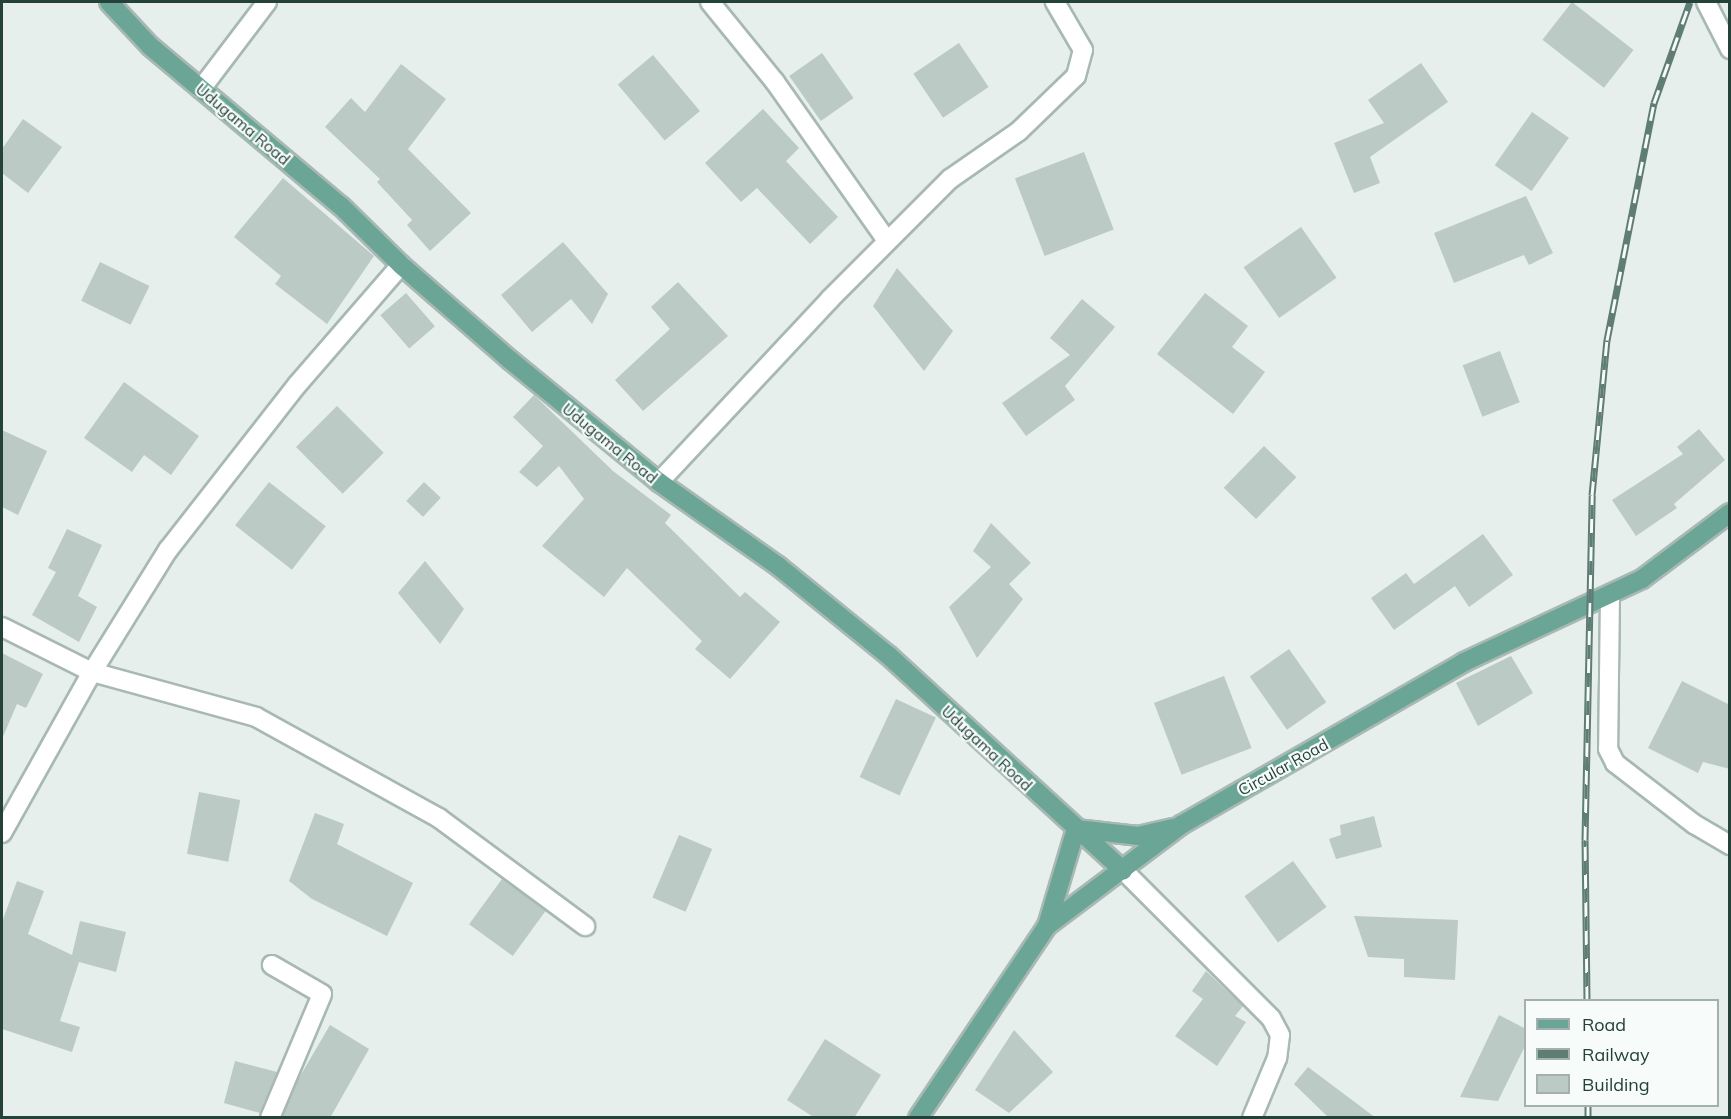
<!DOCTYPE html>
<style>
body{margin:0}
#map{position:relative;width:1731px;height:1119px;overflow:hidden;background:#e6efeb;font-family:Mulish,sans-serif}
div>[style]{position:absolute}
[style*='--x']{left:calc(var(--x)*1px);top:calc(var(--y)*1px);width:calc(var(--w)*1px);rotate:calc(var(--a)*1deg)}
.building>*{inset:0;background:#bbcac4;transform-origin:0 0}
.roads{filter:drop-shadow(2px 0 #a8b8b2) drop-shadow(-2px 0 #a8b8b2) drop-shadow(0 2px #a8b8b2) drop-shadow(0 -2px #a8b8b2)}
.minor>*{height:18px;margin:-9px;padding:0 9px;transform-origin:9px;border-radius:9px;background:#fff}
.major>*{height:18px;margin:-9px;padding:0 9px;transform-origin:9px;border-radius:9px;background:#6aa596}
.rail>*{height:7px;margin-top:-3.5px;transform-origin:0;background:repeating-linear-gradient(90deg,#f7fbf9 0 14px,#5f7d75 0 28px);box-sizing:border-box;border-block:2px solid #5f7d75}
span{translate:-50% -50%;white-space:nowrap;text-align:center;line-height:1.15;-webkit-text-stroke:4.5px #f7fbf9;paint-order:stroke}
.street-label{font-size:16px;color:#24423a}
.frame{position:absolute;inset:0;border:3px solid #24423a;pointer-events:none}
.legend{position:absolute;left:1524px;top:999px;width:195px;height:108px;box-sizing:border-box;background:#f7fbf9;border:2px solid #a3b1ad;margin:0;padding:8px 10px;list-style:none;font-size:18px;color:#24423a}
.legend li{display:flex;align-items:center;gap:12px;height:30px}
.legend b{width:30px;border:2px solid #a3b1ad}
</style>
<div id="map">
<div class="building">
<div style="left:1572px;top:2px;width:78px;height:48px;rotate:38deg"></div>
<div style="left:959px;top:43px;width:53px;height:55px;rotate:56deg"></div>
<div style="left:822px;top:53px;width:55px;height:40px;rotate:55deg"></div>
<div style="left:653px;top:55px;width:73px;height:46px;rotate:50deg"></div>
<div style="clip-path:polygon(1421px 63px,1448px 102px,1370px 157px,1380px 183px,1354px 193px,1334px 143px,1384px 123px,1368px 100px)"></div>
<div style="clip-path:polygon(401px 64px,446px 99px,408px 149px,471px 213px,430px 251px,407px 225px,412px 220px,377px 182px,380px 179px,325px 127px,351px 98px,365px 112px)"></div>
<div style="clip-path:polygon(763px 109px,799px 148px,786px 161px,838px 217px,810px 244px,757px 188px,741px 202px,705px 163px)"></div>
<div style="left:1532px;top:112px;width:45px;height:65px;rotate:35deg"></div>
<div style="clip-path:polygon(23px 119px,62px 147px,28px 193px,2px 173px,2px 149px)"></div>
<div style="left:1084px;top:152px;width:83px;height:74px;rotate:69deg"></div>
<div style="clip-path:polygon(283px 178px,374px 256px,327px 324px,275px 284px,281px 276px,234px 237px)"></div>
<div style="clip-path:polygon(1526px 196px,1553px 253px,1529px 265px,1524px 255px,1454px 283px,1434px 233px)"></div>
<div style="left:1301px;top:227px;width:62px;height:70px;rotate:55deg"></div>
<div style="clip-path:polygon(563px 242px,608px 294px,592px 324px,571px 299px,532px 332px,501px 295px)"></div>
<div style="left:100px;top:262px;width:55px;height:43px;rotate:26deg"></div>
<div style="clip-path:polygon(897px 268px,953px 331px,924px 371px,873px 306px)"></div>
<div style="clip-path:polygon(678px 282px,728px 336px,643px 411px,615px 380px,670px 329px,651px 307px)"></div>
<div style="left:406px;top:293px;width:44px;height:34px;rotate:49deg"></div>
<div style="clip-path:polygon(1205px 293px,1248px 326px,1232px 347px,1265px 372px,1233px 414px,1157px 354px)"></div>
<div style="clip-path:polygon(1082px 299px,1115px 327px,1065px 386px,1075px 400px,1026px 436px,1002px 403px,1070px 355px,1050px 338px)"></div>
<div style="left:1500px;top:351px;width:55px;height:40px;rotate:69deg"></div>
<div style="clip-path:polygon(124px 382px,199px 436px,171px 475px,144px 455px,132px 472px,84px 438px)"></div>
<div style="clip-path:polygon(534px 395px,613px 471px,671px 515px,665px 523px,740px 597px,745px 592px,780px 622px,730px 679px,695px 649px,702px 641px,627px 568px,604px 597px,542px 546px,584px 499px,559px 466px,537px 487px,519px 472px,543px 446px,513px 417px)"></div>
<div style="left:337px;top:406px;width:66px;height:58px;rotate:45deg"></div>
<div style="clip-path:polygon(1699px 429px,1725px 460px,1674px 504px,1677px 508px,1636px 536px,1612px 500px,1683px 454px,1677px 447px)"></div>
<div style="clip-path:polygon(2px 430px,47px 451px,18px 515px,2px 507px)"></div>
<div style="left:1264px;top:446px;width:45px;height:58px;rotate:44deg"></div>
<div style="left:269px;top:482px;width:72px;height:55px;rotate:38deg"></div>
<div style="left:424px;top:482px;width:23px;height:26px;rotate:43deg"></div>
<div style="clip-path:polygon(991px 523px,1031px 563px,1009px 584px,1023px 599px,977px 658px,949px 607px,991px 567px,973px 551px)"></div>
<div style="clip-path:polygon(67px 529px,102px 545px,78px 596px,97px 607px,79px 642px,32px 615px,56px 572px,48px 568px)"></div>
<div style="clip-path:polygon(1483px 534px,1513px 575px,1469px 607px,1455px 586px,1394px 630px,1371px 598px,1406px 573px,1414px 584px)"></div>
<div style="clip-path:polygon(425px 561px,464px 609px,440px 644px,398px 593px)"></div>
<div style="left:1289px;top:649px;width:65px;height:48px;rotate:55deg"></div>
<div style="clip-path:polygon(2px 653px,43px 674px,26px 708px,17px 704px,2px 739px)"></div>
<div style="clip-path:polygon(1511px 656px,1533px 693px,1478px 726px,1456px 683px)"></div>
<div style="left:1224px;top:676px;width:77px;height:75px;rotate:69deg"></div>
<div style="clip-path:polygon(1682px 681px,1730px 705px,1730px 769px,1703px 762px,1698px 773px,1648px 748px)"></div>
<div style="left:896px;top:699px;width:44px;height:86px;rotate:25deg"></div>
<div style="left:199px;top:792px;width:42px;height:63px;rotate:11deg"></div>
<div style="clip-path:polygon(315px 813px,344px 824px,337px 844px,413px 883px,387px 936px,312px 899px,289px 881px)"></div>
<div style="clip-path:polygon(1374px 816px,1382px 847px,1336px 859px,1329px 839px,1341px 835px,1340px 825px)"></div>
<div style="left:679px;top:835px;width:36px;height:68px;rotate:23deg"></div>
<div style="left:1293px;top:861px;width:57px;height:60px;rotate:54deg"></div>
<div style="left:502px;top:879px;width:54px;height:56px;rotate:36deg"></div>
<div style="clip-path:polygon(17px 881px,44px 891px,28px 934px,72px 955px,80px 921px,126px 932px,116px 972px,79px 962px,60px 1021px,80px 1027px,72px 1052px,2px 1029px,2px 922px)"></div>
<div style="clip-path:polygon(1354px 916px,1458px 920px,1455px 980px,1404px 977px,1404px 959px,1368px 957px)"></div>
<div style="clip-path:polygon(1206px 971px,1243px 1006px,1235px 1016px,1246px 1022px,1217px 1066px,1175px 1036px,1203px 999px,1192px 991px)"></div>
<div style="clip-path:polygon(1499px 1015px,1526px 1029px,1526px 1044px,1498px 1101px,1460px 1097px)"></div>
<div style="clip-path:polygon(330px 1025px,369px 1049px,330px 1118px,282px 1118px,299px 1078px)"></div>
<div style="clip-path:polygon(1014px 1030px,1053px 1072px,1009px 1113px,975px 1090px)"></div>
<div style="clip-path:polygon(825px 1039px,881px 1075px,854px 1118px,815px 1118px,787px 1100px)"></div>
<div style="clip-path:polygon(235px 1061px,277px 1072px,260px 1113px,224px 1103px)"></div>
<div style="clip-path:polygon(1308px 1067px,1376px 1118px,1329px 1118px,1294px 1084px)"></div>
</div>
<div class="roads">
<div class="minor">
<div style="--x:710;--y:2;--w:103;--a:50.9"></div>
<div style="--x:775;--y:82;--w:194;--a:54.8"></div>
<div style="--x:1706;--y:2;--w:53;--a:62.9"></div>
<div style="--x:201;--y:89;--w:109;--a:-52.8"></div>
<div style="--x:659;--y:482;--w:250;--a:-46.9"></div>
<div style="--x:830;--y:299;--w:170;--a:-45"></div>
<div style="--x:950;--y:179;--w:84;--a:-34.8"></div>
<div style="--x:1019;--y:131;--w:79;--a:-44"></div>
<div style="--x:1076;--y:76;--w:27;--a:-75"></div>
<div style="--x:1083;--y:50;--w:56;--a:-120.3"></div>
<div style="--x:1610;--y:595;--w:154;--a:90.7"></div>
<div style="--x:1608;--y:749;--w:16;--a:63"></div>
<div style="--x:1615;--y:763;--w:100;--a:37.7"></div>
<div style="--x:1694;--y:824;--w:42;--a:30.3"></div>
<div style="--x:2;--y:627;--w:101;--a:26.6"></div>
<div style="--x:92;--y:672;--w:170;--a:15.3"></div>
<div style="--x:256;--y:717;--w:209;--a:28.9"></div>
<div style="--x:439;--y:818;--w:182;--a:36.5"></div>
<div style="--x:2;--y:833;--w:184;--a:-60.8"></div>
<div style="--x:92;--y:672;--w:144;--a:-58.1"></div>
<div style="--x:168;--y:550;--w:209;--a:-52"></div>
<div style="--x:297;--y:385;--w:159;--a:-49.1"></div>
<div style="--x:1123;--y:870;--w:209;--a:45"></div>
<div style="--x:1271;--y:1018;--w:19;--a:62"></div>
<div style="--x:1280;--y:1035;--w:23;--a:97"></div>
<div style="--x:1277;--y:1058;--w:65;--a:112.6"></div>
<div style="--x:270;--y:1118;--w:134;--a:-67.2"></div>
<div style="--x:322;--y:994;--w:58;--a:-149.9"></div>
</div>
<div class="major">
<div style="--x:109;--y:2;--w:60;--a:47"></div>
<div style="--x:150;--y:46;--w:249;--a:40"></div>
<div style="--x:341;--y:206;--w:84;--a:44.5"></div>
<div style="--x:401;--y:265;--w:145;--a:41.1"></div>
<div style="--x:510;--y:360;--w:193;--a:39.3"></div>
<div style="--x:659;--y:482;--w:146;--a:35.2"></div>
<div style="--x:778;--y:566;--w:141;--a:39"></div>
<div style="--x:888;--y:655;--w:319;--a:42.5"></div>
<div style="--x:1047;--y:926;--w:101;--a:-73.4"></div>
<div style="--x:1076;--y:829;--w:62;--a:6.4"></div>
<div style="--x:1138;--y:836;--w:36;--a:-13"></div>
<div style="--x:918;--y:1118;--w:231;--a:-56.1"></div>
<div style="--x:1047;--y:926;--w:168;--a:-37"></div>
<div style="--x:1181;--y:825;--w:327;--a:-29.9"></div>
<div style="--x:1464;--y:662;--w:196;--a:-25"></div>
<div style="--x:1642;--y:579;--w:110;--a:-36.9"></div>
</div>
</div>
<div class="rail">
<div style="--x:1587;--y:1000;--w:160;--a:-90.7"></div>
<div style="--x:1585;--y:840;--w:345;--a:-88.8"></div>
<div style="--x:1592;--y:495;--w:156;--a:-84.5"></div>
<div style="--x:1607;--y:340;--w:242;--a:-78.8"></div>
<div style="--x:1654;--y:103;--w:107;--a:-70.4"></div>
<div style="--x:1588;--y:1106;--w:12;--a:90"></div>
</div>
<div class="street-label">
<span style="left:243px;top:124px;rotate:40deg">Udugama Road</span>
<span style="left:610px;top:443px;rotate:39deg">Udugama Road</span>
<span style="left:987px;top:748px;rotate:43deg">Udugama Road</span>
<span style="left:1283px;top:767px;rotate:-29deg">Circular Road</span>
</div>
<div class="frame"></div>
<ul class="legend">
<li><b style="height:8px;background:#6aa596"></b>Road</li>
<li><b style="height:8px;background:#5f7d75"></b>Railway</li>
<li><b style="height:16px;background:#bbcac4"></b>Building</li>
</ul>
</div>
